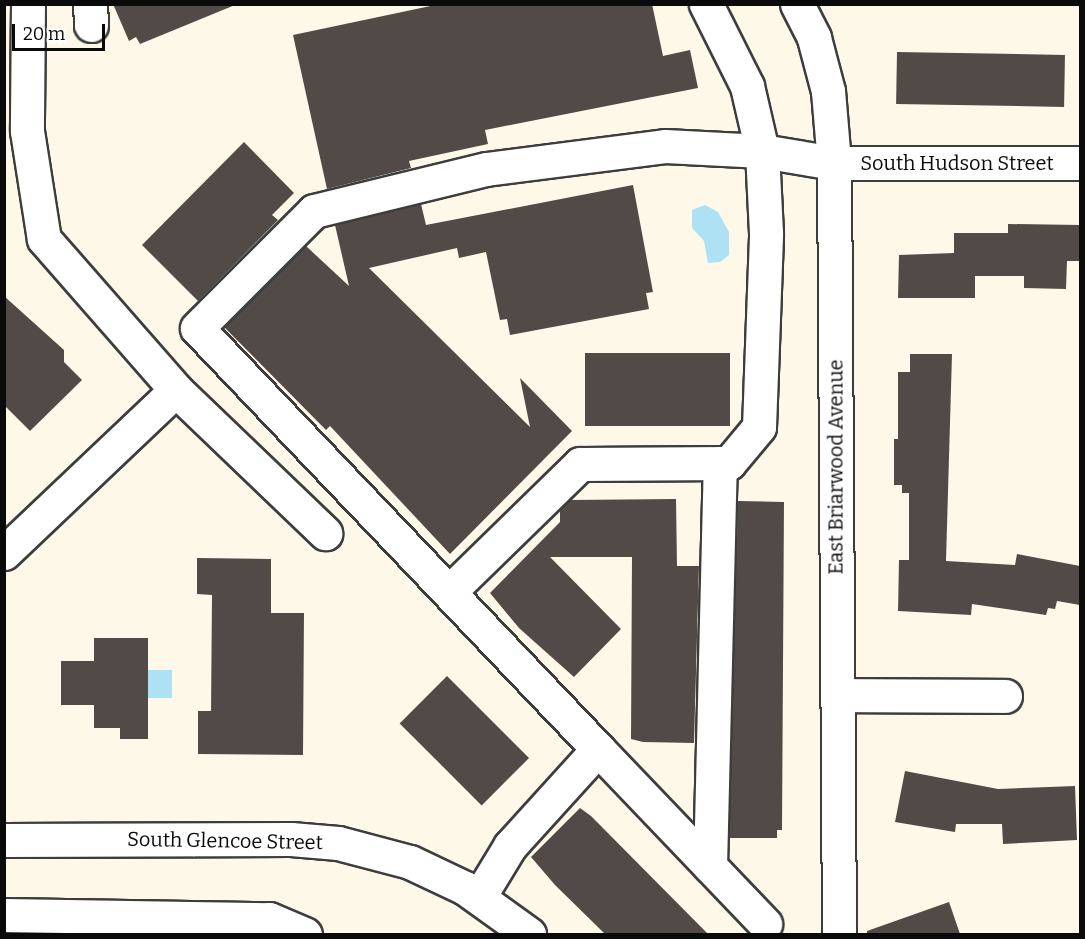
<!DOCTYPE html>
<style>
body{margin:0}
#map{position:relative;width:1085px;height:939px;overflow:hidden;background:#fef8e8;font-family:Bitter,serif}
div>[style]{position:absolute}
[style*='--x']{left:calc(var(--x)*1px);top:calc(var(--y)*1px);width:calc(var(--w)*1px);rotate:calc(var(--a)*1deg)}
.water>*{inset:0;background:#aee1f4;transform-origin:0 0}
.building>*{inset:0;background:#524a47;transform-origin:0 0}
.roads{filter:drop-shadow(2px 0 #3d3d3d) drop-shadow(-2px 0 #3d3d3d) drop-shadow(0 2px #3d3d3d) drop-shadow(0 -2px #3d3d3d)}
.minor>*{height:33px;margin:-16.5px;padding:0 16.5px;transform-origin:16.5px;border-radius:16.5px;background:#fff}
span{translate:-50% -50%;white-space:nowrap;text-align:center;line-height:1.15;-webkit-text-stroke:6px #fff;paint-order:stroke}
.street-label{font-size:20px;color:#0a0a0a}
.frame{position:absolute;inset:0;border:6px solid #0a0a0a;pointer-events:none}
.scale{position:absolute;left:12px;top:24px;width:93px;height:27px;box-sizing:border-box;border:3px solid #0a0a0a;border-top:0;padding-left:8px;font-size:18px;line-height:21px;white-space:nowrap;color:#0a0a0a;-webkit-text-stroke:4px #fff;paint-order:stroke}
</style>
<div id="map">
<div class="water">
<div style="clip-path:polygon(705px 205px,718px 212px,729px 232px,729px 255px,720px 262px,708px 263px,704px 241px,692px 228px,692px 210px)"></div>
<div style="left:172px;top:670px;width:28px;height:55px;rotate:90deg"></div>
</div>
<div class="building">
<div style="clip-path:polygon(113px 4px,235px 4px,235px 5px,140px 44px,136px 37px,129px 41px)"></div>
<div style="clip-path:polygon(440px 4px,652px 4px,663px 56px,690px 50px,698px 88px,485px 130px,488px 144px,409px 161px,411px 168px,327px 189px,293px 35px)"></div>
<div style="left:897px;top:52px;width:168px;height:52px;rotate:1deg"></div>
<div style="clip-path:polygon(244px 142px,294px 193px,272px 215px,278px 220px,198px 301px,142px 245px)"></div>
<div style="clip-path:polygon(633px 185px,653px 292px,646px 293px,649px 309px,510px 335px,507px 319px,500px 320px,486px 252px,459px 258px,457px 248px,369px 268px,530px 427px,520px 378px,572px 431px,450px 554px,330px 426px,326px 430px,224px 327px,306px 246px,349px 286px,335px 225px,421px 204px,426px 225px)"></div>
<div style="clip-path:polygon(1008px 224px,1080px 225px,1079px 261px,1067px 261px,1066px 289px,1024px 288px,1024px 276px,975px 276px,975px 298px,898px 298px,899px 255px,954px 253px,954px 233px,1008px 233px)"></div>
<div style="clip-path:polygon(4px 296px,64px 350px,64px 362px,82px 380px,30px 431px,4px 405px)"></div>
<div style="left:730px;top:353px;width:73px;height:145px;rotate:90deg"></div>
<div style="clip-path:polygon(910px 354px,952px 354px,946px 561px,1015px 565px,1017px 554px,1080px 566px,1080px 605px,1057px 601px,1055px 609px,1048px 608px,1046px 615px,972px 604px,971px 615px,898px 611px,899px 560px,909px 560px,909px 493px,902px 493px,902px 485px,894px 485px,894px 439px,898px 439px,898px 372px,910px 372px)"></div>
<div style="clip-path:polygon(676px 499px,677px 566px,699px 566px,694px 743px,643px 742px,631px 739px,632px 557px,550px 557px,621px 629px,574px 677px,519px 628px,490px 593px,560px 522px,560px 510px,570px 500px)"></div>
<div style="clip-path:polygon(738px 501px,784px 502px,782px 830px,777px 830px,777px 838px,729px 838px)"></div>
<div style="clip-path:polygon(197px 558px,271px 559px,271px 613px,304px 613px,303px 755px,198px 754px,198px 711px,211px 711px,212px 595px,197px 594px)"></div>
<div style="clip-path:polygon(94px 638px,148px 638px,148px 739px,120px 739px,120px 728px,94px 728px,94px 705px,61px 705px,61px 661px,94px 661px)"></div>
<div style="left:447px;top:676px;width:116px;height:67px;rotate:45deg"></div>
<div style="clip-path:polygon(905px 771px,998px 789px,1075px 786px,1077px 840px,1003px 844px,1002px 824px,956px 824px,955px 832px,895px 822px)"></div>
<div style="clip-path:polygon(580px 808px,591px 816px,708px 934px,605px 934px,555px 885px,531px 857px)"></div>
<div style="clip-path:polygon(949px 902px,960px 934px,867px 934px,867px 931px)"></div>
</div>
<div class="roads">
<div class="minor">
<div style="--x:28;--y:4;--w:127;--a:90.5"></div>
<div style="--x:27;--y:131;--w:109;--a:81.1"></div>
<div style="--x:44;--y:239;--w:201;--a:48.8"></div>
<div style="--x:176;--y:390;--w:207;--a:43.8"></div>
<div style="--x:90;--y:4;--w:21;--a:87"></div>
<div style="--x:797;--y:4;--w:38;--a:63"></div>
<div style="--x:814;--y:38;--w:55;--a:75.2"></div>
<div style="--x:828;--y:91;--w:72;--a:85.2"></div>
<div style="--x:834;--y:163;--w:771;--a:89.63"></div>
<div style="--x:4;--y:553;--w:237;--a:-43.5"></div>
<div style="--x:449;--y:592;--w:183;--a:-44.3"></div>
<div style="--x:580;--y:464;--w:149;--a:-0.4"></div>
<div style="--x:729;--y:463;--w:47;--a:-50.2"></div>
<div style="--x:759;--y:427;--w:194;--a:-87.9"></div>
<div style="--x:766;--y:233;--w:82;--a:-92.8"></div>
<div style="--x:762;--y:151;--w:67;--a:-103"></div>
<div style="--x:747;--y:86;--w:92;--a:-116.6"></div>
<div style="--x:837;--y:695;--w:168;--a:0.3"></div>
<div style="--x:598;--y:749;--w:242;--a:46.3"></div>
<div style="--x:4;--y:840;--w:287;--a:-0.2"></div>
<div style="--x:291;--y:839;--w:47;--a:4.9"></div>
<div style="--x:338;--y:843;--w:74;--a:14.8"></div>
<div style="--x:410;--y:862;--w:61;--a:25.3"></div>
<div style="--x:465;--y:888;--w:79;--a:35.7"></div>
<div style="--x:710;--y:866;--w:403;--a:-88.6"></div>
<div style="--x:479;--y:897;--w:60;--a:-58.7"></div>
<div style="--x:510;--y:846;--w:131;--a:-47.8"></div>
<div style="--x:598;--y:749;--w:581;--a:-133.61"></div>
<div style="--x:197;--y:328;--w:165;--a:-45"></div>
<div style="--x:314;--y:211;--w:177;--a:-13.7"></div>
<div style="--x:486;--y:169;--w:180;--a:-7.3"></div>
<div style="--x:665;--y:146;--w:97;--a:3"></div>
<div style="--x:762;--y:151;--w:73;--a:9.5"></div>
<div style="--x:834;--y:163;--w:246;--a:0"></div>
<div style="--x:4;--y:915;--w:265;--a:0.9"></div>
<div style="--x:269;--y:919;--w:39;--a:23"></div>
</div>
</div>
<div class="street-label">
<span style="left:957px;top:163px">South Hudson Street</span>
<span style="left:836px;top:467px;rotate:-90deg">East Briarwood Avenue</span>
<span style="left:225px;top:841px;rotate:1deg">South Glencoe Street</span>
</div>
<div class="frame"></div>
<div class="scale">20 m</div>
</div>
